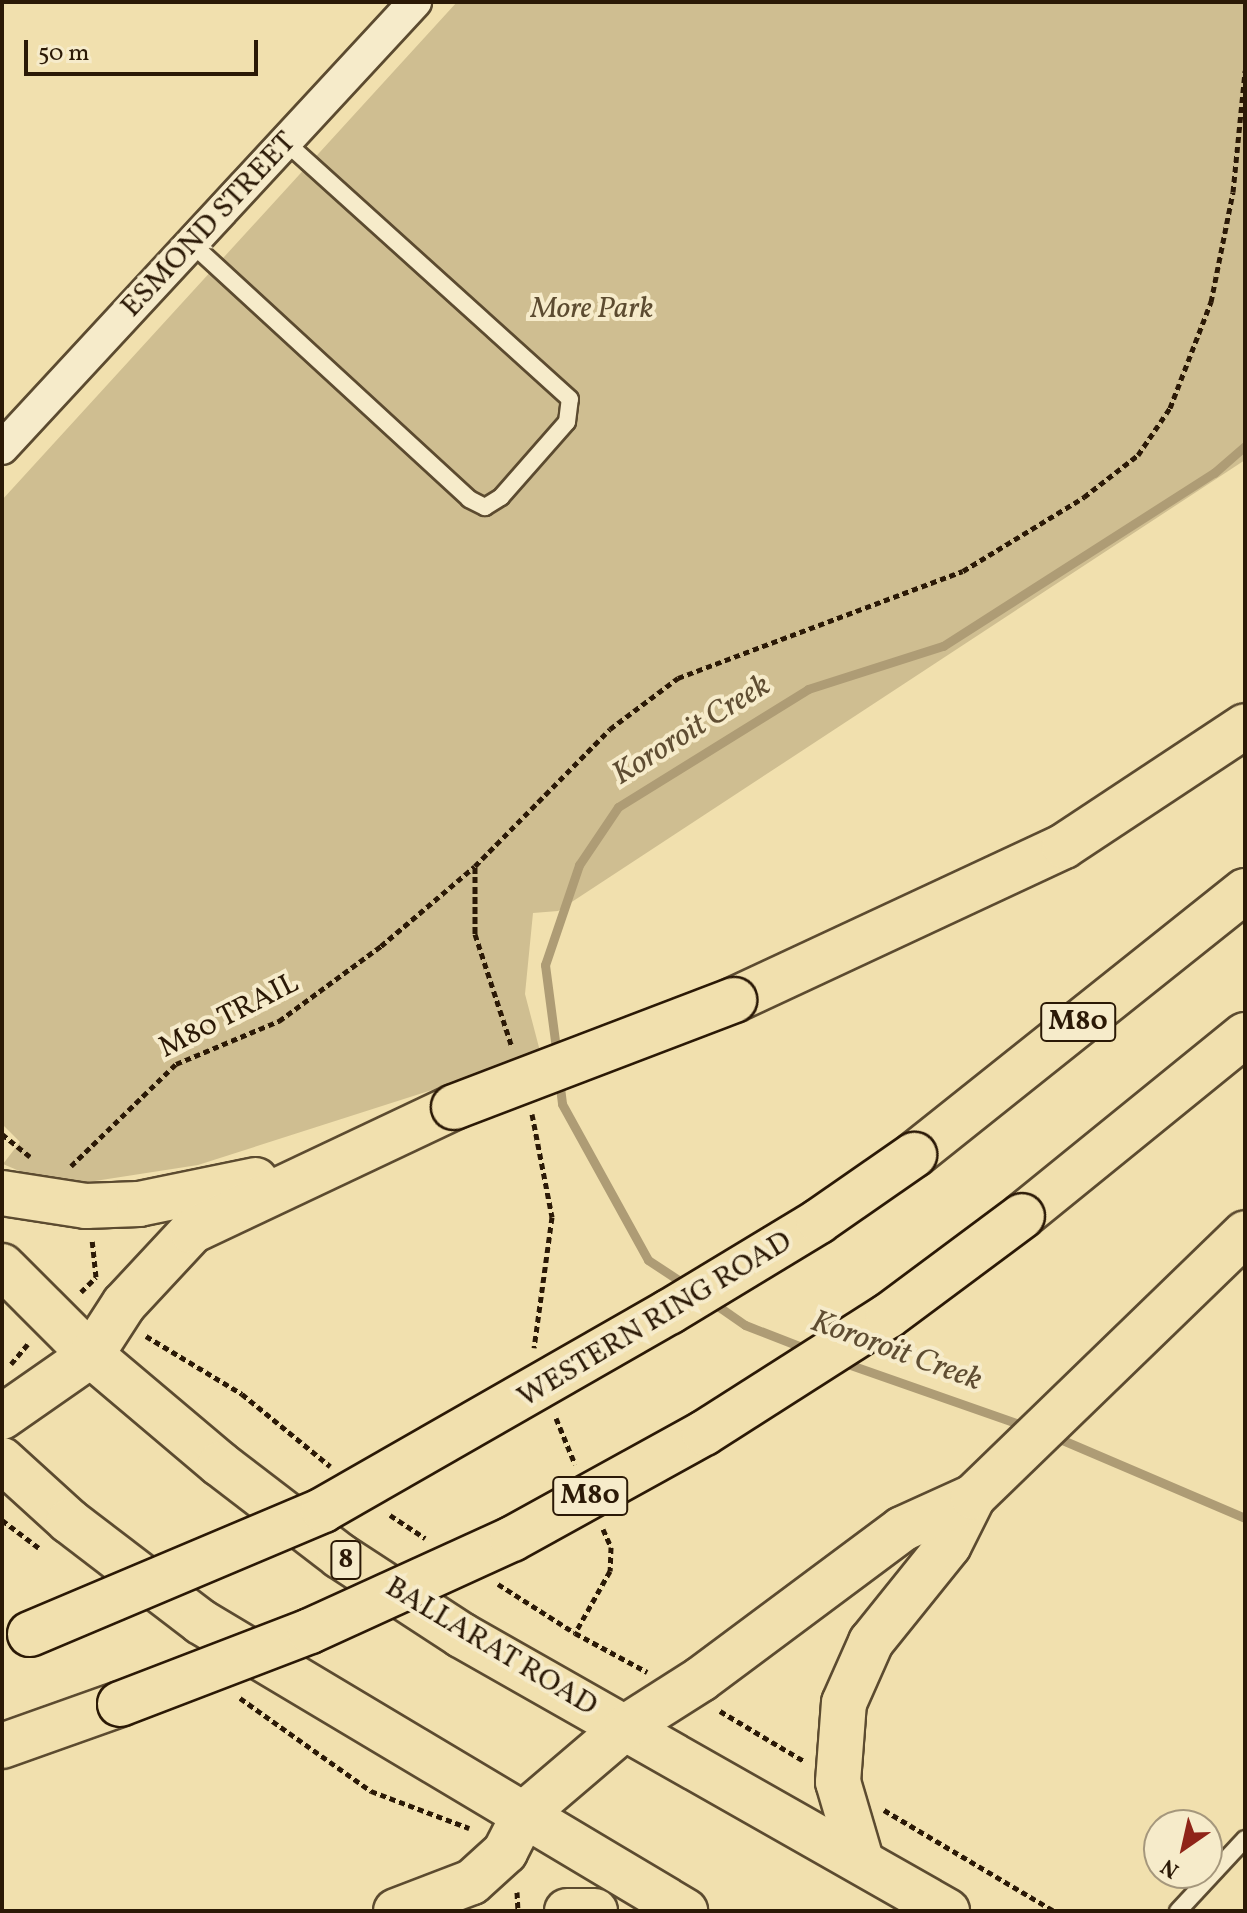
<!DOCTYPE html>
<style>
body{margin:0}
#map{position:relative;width:1247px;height:1913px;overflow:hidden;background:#f1e0ae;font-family:Vollkorn,serif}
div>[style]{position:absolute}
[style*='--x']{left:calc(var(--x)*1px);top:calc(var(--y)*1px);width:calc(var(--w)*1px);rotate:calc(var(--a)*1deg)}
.green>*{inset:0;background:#cfbe91}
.stream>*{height:9px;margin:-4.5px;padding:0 4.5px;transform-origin:4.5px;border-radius:4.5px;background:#ae9c75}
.path>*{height:5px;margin-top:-2.5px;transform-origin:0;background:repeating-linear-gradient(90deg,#2b1906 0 6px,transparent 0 10px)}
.roads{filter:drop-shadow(2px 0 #5c4b30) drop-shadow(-2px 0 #5c4b30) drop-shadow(0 2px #5c4b30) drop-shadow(0 -2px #5c4b30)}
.lane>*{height:16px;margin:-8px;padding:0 8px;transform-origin:8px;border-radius:8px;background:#f6ebca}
.street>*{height:32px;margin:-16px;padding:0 16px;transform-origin:16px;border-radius:16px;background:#f6ebca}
.highway>*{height:44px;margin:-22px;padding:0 22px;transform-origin:22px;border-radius:22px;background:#f1e0ae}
.bridges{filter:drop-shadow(2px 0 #2b1906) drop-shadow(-2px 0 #2b1906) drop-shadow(0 2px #2b1906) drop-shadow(0 -2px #2b1906)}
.highway-bridge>*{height:44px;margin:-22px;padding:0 22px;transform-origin:22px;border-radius:22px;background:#f1e0ae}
span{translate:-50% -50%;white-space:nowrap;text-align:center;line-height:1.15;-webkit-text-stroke:8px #f6ebca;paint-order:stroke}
.shield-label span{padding:2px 6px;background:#f6ebca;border:2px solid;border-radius:6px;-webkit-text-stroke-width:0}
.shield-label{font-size:28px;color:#2b1906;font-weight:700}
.street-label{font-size:30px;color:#2b1906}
.park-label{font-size:30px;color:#5c4b30;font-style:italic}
.water-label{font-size:32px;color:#5f4d32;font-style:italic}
.frame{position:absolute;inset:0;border:4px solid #2b1906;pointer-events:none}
.north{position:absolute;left:1143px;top:1809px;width:80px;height:80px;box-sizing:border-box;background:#f6ebca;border:2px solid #a5977c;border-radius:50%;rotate:214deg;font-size:22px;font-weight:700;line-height:32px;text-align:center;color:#2b1906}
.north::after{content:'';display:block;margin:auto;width:28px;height:36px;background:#8f2418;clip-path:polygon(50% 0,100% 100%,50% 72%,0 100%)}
.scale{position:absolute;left:24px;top:40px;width:234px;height:36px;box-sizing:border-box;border:4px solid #2b1906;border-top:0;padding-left:10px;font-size:24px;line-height:28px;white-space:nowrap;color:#2b1906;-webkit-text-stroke:6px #f6ebca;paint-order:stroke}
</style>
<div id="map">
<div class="green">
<div style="clip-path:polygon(457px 2px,1245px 2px,1245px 460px,558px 911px,533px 913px,525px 994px,541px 1055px,198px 1165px,69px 1185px,38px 1179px,3px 1164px,20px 1142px,2px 1124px,2px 500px)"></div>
</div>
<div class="stream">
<div style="--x:557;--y:1056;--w:92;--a:-97.5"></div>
<div style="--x:545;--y:965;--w:106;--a:-71.2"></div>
<div style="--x:579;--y:865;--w:70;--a:-56.1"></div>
<div style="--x:618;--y:807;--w:224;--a:-31.8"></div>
<div style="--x:808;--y:689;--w:142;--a:-17.7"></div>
<div style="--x:943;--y:646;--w:322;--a:-32.6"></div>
<div style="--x:1214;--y:473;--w:41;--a:-41.1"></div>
<div style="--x:559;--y:1079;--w:25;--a:83"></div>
<div style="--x:562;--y:1104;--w:178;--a:61.1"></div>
<div style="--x:648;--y:1260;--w:45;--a:33.3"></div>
<div style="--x:712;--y:1302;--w:40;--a:34.9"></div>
<div style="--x:745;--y:1325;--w:69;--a:21.3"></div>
<div style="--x:842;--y:1362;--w:197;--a:19.3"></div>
<div style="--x:1053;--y:1436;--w:209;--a:23.1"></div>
</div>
<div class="path">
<div style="--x:475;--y:867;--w:67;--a:90"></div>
<div style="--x:475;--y:934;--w:119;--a:71.9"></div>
<div style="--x:532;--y:1114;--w:105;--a:79"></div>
<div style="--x:552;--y:1217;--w:132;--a:97.8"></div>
<div style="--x:2;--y:1134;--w:36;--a:39"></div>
<div style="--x:71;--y:1166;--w:146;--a:-44.2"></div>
<div style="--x:176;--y:1064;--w:112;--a:-22.7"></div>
<div style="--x:279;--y:1021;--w:127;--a:-36.3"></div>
<div style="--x:381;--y:946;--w:123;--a:-40.4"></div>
<div style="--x:475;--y:866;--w:192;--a:-45.4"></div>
<div style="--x:610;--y:729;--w:85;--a:-36.9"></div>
<div style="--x:678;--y:678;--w:304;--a:-20.6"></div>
<div style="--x:963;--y:571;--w:142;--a:-31.4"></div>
<div style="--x:1084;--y:497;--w:68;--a:-37.9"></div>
<div style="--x:1138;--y:455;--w:57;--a:-55.8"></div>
<div style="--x:1170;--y:408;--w:114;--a:-68.9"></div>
<div style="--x:1211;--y:302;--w:112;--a:-78.7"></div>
<div style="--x:1233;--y:192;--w:122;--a:-84.3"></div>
<div style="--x:81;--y:1292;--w:21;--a:-45"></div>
<div style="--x:96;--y:1277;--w:36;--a:-96"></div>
<div style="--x:146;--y:1336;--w:112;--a:31.1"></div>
<div style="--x:242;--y:1394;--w:114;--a:39.3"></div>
<div style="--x:11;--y:1364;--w:26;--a:-50"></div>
<div style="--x:556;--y:1418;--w:50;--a:67.6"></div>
<div style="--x:390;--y:1515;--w:42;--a:33.3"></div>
<div style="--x:2;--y:1520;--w:46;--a:37.1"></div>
<div style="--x:603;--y:1529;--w:20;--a:66"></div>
<div style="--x:611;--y:1547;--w:24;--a:92"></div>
<div style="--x:610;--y:1571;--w:71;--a:119.4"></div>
<div style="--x:575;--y:1633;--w:82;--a:28.4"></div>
<div style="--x:498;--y:1584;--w:91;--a:32.5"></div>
<div style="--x:240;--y:1698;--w:161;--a:35.4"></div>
<div style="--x:371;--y:1791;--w:105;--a:20.7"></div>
<div style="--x:720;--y:1711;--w:98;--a:30.8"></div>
<div style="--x:884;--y:1810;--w:198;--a:30.7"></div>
<div style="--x:517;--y:1892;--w:19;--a:87"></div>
</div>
<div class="roads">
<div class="lane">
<div style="--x:191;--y:243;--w:378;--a:42.6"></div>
<div style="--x:469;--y:499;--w:18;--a:27"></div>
<div style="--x:485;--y:507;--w:19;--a:-32"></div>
<div style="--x:501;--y:497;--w:100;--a:-48.7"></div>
<div style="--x:567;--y:422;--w:23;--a:-83"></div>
<div style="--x:570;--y:399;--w:383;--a:-137.9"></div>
<div style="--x:1178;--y:1911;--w:98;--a:-47.1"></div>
</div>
<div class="street">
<div style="--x:2;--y:448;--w:608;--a:-47.2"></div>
</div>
<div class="highway">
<div style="--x:734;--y:1000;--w:364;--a:-25"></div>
<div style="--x:1064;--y:846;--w:217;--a:-33.5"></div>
<div style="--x:914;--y:1155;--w:423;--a:-38.6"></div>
<div style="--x:2;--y:1193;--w:85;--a:8.8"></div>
<div style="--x:86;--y:1206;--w:53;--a:-2.2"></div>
<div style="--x:139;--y:1204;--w:119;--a:-11.6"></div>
<div style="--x:1022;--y:1216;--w:287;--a:-39.1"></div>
<div style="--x:2;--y:1266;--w:126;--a:45"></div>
<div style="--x:91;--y:1355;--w:169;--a:40.2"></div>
<div style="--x:220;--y:1464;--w:151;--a:37.5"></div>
<div style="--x:340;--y:1556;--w:145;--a:33.1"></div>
<div style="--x:461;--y:1635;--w:559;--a:29.59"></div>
<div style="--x:2;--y:1417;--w:108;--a:-34.9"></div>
<div style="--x:91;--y:1355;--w:61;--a:-57.1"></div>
<div style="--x:124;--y:1304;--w:100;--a:-47"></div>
<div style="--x:192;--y:1231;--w:290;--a:-25.3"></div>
<div style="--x:2;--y:1460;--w:91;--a:42.3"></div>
<div style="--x:69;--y:1521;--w:166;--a:37.4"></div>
<div style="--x:201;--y:1622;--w:564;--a:30.84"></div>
<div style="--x:2;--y:1746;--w:125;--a:-19.6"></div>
<div style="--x:861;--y:1860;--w:81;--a:-106.4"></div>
<div style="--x:838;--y:1782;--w:79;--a:-85.7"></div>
<div style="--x:844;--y:1703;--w:67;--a:-66.1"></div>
<div style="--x:871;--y:1642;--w:124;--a:-51.2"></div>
<div style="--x:949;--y:1545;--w:54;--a:-63.4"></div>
<div style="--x:396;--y:1911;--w:81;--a:-20.9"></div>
<div style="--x:472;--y:1882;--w:45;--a:-42.3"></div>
<div style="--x:505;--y:1852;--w:44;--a:-62.9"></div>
<div style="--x:525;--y:1813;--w:134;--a:-40.5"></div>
<div style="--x:627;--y:1726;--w:88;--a:-32.4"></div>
<div style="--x:701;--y:1679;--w:251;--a:-36.7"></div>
<div style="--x:902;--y:1529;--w:78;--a:-24.3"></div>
<div style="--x:973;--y:1497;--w:379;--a:-44.1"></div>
<div style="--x:567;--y:1911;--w:28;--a:0"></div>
</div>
</div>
<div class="bridges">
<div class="highway-bridge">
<div style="--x:454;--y:1107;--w:300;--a:-20.9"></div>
<div style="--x:30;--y:1634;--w:318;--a:-22.9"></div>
<div style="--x:323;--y:1510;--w:399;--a:-29.8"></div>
<div style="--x:669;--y:1312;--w:175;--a:-31.2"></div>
<div style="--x:819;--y:1221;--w:116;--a:-34.8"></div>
<div style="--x:120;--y:1704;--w:204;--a:-21"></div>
<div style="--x:310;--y:1631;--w:222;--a:-24.5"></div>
<div style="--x:512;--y:1539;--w:219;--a:-28.9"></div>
<div style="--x:704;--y:1433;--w:218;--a:-32.5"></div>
<div style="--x:888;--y:1316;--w:167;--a:-36.7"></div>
</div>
</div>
<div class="shield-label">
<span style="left:1078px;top:1022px">M80</span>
<span style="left:590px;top:1496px">M80</span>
<span style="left:346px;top:1560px">8</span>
</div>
<div class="street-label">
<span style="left:209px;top:225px;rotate:-47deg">ESMOND STREET</span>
<span style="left:229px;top:1016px;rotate:-27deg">M80 TRAIL</span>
<span style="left:655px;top:1320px;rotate:-31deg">WESTERN RING ROAD</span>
<span style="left:491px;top:1647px;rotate:31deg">BALLARAT ROAD</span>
</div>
<div class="park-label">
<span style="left:592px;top:309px">More Park</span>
</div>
<div class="water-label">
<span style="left:692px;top:731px;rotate:-32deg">Kororoit Creek</span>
<span style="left:896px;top:1352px;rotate:20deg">Kororoit Creek</span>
</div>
<div class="frame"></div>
<div class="north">N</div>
<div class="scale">50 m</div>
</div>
